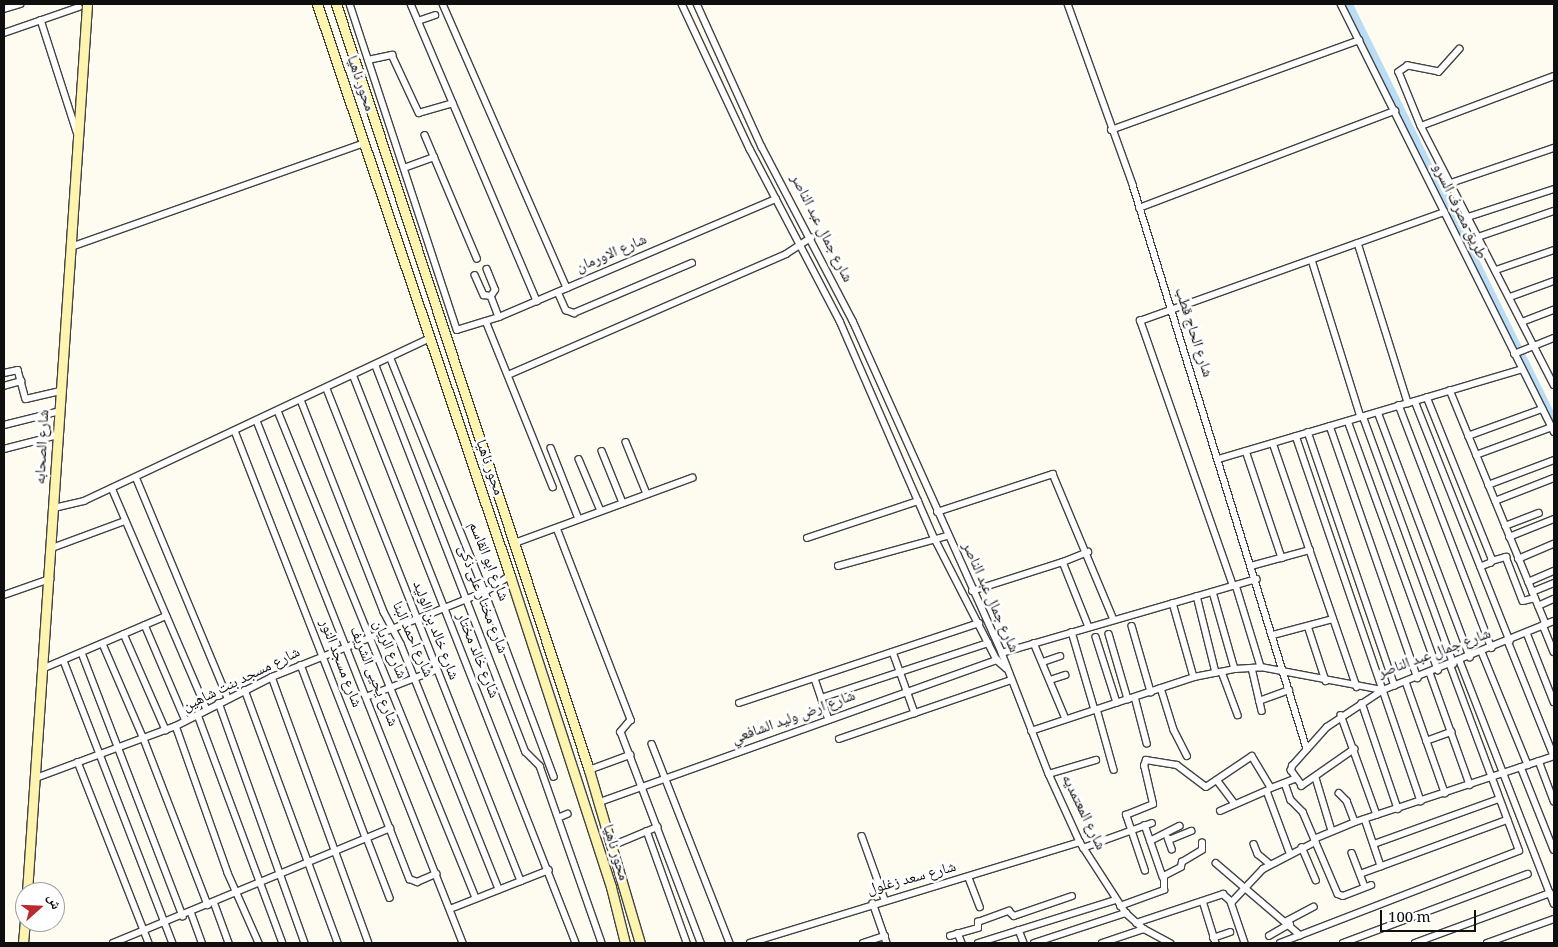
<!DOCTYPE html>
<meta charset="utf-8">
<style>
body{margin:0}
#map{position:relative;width:1558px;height:947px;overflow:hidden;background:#fefcf1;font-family:Georgia,"Noto Naskh Arabic",serif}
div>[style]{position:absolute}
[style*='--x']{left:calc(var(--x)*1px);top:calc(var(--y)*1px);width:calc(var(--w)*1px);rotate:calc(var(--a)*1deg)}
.canal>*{height:7px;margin:-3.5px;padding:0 3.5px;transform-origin:3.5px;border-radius:3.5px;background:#b8ddf4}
.roads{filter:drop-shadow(1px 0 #424242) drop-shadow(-1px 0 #424242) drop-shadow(0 1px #424242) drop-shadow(0 -1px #424242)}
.street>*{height:5.5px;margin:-2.75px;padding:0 2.75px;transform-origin:2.75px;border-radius:2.75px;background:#fff}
.secondary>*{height:9px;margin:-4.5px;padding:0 4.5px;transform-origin:4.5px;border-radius:4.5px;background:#fcf4af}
span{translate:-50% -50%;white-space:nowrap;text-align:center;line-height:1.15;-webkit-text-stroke:5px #fff;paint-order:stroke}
.street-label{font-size:15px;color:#0f0f0f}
.frame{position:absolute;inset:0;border:5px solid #0f0f0f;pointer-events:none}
.north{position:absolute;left:15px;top:882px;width:50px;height:50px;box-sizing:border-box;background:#fff;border:1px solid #9f9f9f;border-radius:50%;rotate:70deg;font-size:14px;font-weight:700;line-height:20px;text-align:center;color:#0f0f0f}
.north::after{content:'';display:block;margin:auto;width:18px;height:22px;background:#ba2b31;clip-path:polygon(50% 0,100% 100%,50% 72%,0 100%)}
.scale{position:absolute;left:1380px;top:910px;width:96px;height:22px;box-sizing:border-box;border:2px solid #0f0f0f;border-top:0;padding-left:6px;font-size:15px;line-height:18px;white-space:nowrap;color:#0f0f0f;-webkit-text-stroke:4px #fff;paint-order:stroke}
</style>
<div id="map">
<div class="canal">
<div style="--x:1349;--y:4;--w:465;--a:63.8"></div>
</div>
<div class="roads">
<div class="street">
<div style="--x:350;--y:4;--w:343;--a:71.8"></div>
<div style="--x:457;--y:330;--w:44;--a:-17.2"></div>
<div style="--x:499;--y:317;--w:301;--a:-23.1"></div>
<div style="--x:411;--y:4;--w:323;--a:67"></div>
<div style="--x:443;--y:4;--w:310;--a:66.4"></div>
<div style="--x:682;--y:4;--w:160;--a:64.9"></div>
<div style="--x:750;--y:149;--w:194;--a:62.4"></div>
<div style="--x:840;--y:321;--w:231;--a:66.5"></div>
<div style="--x:932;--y:533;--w:143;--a:62.9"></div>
<div style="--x:997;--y:660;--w:12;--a:42"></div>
<div style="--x:697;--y:4;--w:157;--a:65.6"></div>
<div style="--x:762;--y:147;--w:196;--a:62.4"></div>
<div style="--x:853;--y:321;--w:364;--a:65.8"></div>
<div style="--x:1002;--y:653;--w:130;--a:68.8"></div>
<div style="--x:1049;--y:774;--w:75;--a:65.5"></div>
<div style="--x:1080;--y:842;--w:85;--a:57.1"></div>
<div style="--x:1126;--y:913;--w:24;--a:42"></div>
<div style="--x:1144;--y:929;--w:30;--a:28"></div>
<div style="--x:1068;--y:4;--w:192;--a:70.2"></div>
<div style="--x:1133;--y:185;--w:590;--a:72.85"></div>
<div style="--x:1341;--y:4;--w:478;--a:63.5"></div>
<div style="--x:4;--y:9;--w:17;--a:-17"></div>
<div style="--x:41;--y:20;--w:118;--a:72.2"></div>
<div style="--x:418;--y:21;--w:18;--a:-19"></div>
<div style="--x:4;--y:33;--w:79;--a:-19.1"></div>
<div style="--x:1460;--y:49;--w:31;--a:132"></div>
<div style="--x:1439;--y:72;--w:32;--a:-169"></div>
<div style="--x:1408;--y:66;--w:11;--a:146"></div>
<div style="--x:1399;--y:72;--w:58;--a:67.8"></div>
<div style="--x:1421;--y:126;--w:291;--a:62.8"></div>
<div style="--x:368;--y:60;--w:25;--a:-12"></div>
<div style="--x:392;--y:55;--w:64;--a:65"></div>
<div style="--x:419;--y:113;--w:35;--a:-16"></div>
<div style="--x:1421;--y:126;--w:142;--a:-20.6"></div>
<div style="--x:1111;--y:130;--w:264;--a:-19.9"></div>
<div style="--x:425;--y:135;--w:134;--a:67.1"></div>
<div style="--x:404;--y:168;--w:32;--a:-20"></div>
<div style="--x:1451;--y:183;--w:109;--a:-18.8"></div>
<div style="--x:1139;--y:208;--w:274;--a:-20.8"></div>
<div style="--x:1468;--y:217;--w:90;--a:-18"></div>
<div style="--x:1478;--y:237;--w:80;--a:-18.9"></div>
<div style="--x:1358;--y:243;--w:168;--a:72.6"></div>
<div style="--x:71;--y:247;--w:312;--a:-19.5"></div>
<div style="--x:1312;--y:260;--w:164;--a:72.7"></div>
<div style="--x:1496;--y:270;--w:61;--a:-19"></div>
<div style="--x:475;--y:275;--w:22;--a:66"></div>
<div style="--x:484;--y:295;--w:7;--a:8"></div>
<div style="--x:491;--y:296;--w:7;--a:-56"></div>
<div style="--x:495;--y:290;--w:22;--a:-112"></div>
<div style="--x:558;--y:292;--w:20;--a:66"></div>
<div style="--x:566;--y:310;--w:9;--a:21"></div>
<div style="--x:574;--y:313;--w:128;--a:-23"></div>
<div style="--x:491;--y:296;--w:22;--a:69"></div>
<div style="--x:1510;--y:297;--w:47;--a:-20"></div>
<div style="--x:486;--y:321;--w:179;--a:68"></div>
<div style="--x:1522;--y:322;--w:34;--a:-21"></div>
<div style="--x:1514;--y:354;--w:43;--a:-21.8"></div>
<div style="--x:391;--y:359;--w:251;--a:68"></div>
<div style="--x:485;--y:592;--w:197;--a:69.5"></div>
<div style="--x:376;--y:366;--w:414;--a:68.8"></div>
<div style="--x:526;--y:752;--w:20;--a:45"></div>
<div style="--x:540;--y:766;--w:188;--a:70.7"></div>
<div style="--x:4;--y:373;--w:14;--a:-12"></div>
<div style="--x:18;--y:370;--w:30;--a:75"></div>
<div style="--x:26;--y:399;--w:36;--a:-13"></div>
<div style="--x:508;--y:375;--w:303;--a:-23.5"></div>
<div style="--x:786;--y:254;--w:30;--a:-33"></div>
<div style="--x:354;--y:377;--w:608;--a:68.58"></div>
<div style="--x:4;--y:386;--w:18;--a:-16"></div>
<div style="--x:327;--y:389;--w:529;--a:68.48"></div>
<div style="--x:1450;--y:390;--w:253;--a:67.7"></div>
<div style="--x:1427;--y:397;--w:175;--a:68.1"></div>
<div style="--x:1492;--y:559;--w:4;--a:104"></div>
<div style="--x:1491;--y:563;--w:11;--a:158"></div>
<div style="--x:301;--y:400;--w:228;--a:68.6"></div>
<div style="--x:384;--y:612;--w:36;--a:62"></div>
<div style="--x:401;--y:644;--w:264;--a:68.2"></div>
<div style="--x:1415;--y:401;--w:258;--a:68.4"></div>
<div style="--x:1399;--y:405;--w:260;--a:69.1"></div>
<div style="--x:278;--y:411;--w:526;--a:67.87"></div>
<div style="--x:1378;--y:412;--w:262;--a:69.4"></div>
<div style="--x:1363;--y:416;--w:264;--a:69.9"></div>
<div style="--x:257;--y:421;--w:561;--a:68.46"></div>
<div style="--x:1348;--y:421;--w:265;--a:70.1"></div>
<div style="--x:4;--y:425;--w:58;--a:-14"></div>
<div style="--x:1330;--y:426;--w:267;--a:70.8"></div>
<div style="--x:235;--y:431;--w:481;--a:68.7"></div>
<div style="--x:410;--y:879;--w:8;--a:23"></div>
<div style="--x:417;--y:882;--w:21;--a:-23"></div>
<div style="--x:1308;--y:432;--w:268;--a:71.1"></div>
<div style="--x:1296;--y:436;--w:386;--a:71.1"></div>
<div style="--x:1468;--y:436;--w:79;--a:-20"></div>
<div style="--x:626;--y:442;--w:56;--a:68"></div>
<div style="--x:1273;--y:443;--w:258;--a:71"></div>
<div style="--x:551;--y:448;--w:76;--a:68.5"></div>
<div style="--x:4;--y:449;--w:56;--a:-14.5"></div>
<div style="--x:602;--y:451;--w:56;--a:68"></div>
<div style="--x:1246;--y:451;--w:113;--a:71.4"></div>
<div style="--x:1476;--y:455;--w:81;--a:-20.2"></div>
<div style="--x:579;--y:459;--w:56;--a:67.1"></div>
<div style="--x:1219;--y:459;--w:316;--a:-16.5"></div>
<div style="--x:136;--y:477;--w:239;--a:67.4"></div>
<div style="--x:1488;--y:485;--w:71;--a:-20.7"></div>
<div style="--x:112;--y:488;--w:241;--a:66.8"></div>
<div style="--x:1495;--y:501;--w:63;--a:-21.3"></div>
<div style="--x:54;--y:508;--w:31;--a:-13"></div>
<div style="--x:84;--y:501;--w:383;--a:-25.2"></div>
<div style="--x:937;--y:512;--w:122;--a:-18.1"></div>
<div style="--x:1053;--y:474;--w:158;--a:67.3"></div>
<div style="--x:1505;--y:526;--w:36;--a:-21"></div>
<div style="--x:557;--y:528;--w:206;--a:68.9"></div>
<div style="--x:631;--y:720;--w:16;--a:130"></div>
<div style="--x:621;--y:732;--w:226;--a:69.2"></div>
<div style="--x:1509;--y:537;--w:48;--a:-21.8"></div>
<div style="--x:807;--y:538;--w:117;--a:-18.4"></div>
<div style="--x:515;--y:543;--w:189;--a:-20.2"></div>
<div style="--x:52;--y:548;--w:78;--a:-20.3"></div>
<div style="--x:1518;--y:559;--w:39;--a:-23"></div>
<div style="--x:1492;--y:561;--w:15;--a:-16"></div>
<div style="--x:1506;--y:557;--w:47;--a:68.9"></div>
<div style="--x:1523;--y:601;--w:12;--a:-14"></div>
<div style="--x:1063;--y:562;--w:27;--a:-22"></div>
<div style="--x:838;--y:566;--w:113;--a:-15.4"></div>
<div style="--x:1251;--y:566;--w:61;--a:-15.2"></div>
<div style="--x:1528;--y:582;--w:28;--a:-23"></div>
<div style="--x:1236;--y:585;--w:86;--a:73"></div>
<div style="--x:1233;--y:586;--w:281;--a:-109.3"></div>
<div style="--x:1140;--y:321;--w:323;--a:-19.7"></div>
<div style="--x:972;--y:591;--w:96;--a:-17.7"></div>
<div style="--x:1063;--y:562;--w:70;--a:68.2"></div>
<div style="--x:1213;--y:592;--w:80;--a:74.1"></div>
<div style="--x:1532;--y:592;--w:24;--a:-22"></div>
<div style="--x:4;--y:595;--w:49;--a:-19.2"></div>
<div style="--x:1197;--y:596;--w:79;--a:76.1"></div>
<div style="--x:1173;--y:603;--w:77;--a:74.2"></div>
<div style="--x:1538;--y:606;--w:17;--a:-24"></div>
<div style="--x:145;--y:625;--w:104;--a:66.9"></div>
<div style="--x:1543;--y:625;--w:29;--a:68"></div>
<div style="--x:1132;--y:626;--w:69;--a:73.9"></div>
<div style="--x:1308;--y:626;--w:58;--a:71.9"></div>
<div style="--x:1072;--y:632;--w:81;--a:73.6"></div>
<div style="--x:1527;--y:633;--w:74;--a:68.6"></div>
<div style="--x:124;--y:634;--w:105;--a:66.4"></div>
<div style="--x:1109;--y:634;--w:68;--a:73.7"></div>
<div style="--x:1273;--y:635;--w:62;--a:-14.9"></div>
<div style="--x:1096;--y:637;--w:69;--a:72.3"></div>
<div style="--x:1508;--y:641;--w:124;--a:68.2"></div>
<div style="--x:1034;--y:643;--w:82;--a:67.2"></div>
<div style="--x:103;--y:644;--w:103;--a:66.7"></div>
<div style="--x:144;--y:739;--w:178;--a:68.9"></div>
<div style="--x:893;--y:652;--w:65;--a:70.2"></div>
<div style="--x:1482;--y:652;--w:122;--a:67.8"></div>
<div style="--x:82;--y:653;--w:282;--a:69"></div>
<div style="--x:1002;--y:653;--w:265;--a:-16.2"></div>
<div style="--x:64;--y:661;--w:302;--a:68.9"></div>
<div style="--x:1460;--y:661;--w:260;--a:68.8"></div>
<div style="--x:1043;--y:662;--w:18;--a:-19"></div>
<div style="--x:301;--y:665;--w:185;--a:69.4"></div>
<div style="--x:1252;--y:668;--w:44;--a:76.9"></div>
<div style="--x:42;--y:669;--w:135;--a:-23.1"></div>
<div style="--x:1222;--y:672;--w:46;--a:69.6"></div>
<div style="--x:1430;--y:673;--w:119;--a:70.3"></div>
<div style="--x:272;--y:677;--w:283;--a:70"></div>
<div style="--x:815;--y:679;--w:43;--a:71.1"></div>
<div style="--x:1050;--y:680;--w:16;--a:-18"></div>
<div style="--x:1406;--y:682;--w:118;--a:70.6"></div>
<div style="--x:1161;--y:688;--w:44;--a:72.8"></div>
<div style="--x:1174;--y:730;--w:29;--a:63"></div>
<div style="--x:245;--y:690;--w:270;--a:69.8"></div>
<div style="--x:366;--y:697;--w:75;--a:-21.1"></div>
<div style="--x:1135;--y:697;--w:48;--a:75.4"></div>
<div style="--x:821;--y:698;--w:176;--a:-18.2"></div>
<div style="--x:1259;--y:701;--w:32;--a:-20"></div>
<div style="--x:219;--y:703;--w:255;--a:70.3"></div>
<div style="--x:739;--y:703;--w:253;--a:-18.4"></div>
<div style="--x:1362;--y:703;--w:112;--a:71.2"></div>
<div style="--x:1097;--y:709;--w:63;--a:74.4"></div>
<div style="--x:198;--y:715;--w:243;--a:69.6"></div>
<div style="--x:1341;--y:715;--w:106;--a:70.2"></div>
<div style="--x:176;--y:726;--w:156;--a:70.5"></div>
<div style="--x:228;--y:873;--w:77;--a:66.1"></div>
<div style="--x:1031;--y:731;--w:172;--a:-18.3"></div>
<div style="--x:1194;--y:677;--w:42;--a:-11"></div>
<div style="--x:1235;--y:669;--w:26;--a:-4"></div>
<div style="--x:1261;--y:667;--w:124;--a:10.7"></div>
<div style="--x:1383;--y:690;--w:184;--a:-22"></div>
<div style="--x:839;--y:739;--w:182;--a:-18.9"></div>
<div style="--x:1426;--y:741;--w:27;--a:-20"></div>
<div style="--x:652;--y:744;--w:214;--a:68.6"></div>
<div style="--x:1355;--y:749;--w:65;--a:145.1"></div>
<div style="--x:1302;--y:786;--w:19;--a:-126"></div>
<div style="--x:1291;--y:771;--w:5;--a:-79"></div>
<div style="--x:1292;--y:766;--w:52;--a:-48.1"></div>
<div style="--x:1327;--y:727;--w:67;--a:-33.5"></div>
<div style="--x:1539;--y:761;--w:43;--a:69.4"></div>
<div style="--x:78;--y:762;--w:194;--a:68.6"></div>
<div style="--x:1521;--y:767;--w:89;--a:68.3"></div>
<div style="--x:589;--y:770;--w:44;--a:-20.1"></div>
<div style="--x:1049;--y:774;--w:49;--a:-16.6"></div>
<div style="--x:36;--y:778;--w:149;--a:-20.4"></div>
<div style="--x:176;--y:726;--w:108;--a:-27"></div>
<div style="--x:272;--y:677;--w:229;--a:-21.8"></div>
<div style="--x:485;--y:592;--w:30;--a:-33"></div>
<div style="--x:1316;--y:778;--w:55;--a:73.2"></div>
<div style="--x:1217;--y:780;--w:30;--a:53"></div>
<div style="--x:1285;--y:783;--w:18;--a:71"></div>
<div style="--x:1291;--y:800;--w:17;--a:45"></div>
<div style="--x:1303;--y:812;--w:89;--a:66.9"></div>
<div style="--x:1338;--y:894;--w:5;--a:22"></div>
<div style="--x:1343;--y:896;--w:30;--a:-21"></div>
<div style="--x:1267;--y:791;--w:66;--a:69.6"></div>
<div style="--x:1339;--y:793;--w:11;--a:45"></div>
<div style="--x:1347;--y:801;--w:22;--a:69"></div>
<div style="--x:600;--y:802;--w:422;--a:-19.7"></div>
<div style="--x:1220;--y:811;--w:52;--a:-23.6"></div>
<div style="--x:560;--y:817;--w:8;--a:-23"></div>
<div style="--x:1365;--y:819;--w:50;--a:71.2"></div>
<div style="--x:1145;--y:825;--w:55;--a:70.9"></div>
<div style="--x:647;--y:831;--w:119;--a:70.3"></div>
<div style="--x:862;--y:836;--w:68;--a:70.2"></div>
<div style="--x:367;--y:838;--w:64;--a:69"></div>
<div style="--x:1168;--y:838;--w:12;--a:70"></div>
<div style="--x:1314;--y:839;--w:44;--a:-22.5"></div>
<div style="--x:1355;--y:822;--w:210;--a:-18.3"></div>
<div style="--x:1169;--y:840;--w:24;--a:-22"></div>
<div style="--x:1150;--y:841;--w:33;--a:-27"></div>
<div style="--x:1254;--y:844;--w:11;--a:68"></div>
<div style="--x:1258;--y:854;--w:16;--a:40"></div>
<div style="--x:1374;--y:844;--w:133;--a:-19.8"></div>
<div style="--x:614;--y:845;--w:47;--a:-22.7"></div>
<div style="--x:1302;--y:847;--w:36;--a:67"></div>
<div style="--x:1083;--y:848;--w:73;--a:-19.9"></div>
<div style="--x:1352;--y:853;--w:36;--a:69"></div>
<div style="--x:1216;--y:863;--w:111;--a:40.6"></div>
<div style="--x:1145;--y:871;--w:59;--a:-108.7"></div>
<div style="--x:1126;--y:815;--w:29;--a:-22"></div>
<div style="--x:1153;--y:804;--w:39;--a:-103"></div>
<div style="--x:1144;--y:766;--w:6;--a:-72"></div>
<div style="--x:1146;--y:760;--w:31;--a:9"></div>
<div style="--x:1177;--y:765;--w:36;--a:37"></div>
<div style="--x:1206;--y:787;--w:55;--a:-34"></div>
<div style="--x:1252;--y:756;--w:37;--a:59"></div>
<div style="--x:1271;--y:788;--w:25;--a:-21"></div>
<div style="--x:1360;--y:874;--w:157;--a:-20.2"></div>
<div style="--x:969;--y:878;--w:31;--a:69"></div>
<div style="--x:1203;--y:901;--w:44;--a:72.8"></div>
<div style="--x:214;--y:902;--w:44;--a:69.9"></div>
<div style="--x:1231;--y:902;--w:43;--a:71.1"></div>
<div style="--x:873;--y:903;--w:42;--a:70.7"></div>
<div style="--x:1120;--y:906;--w:47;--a:-20"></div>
<div style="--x:1164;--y:890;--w:14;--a:-90"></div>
<div style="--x:1164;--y:876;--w:19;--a:-28"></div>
<div style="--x:1181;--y:867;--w:5;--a:-79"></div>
<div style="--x:1182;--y:862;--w:23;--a:-31"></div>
<div style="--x:1202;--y:850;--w:7;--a:-90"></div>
<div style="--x:450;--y:909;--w:106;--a:-21.5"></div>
<div style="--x:191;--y:912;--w:33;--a:70"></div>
<div style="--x:1287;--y:921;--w:30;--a:-28"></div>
<div style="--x:1136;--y:923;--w:92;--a:-18.4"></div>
<div style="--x:1223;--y:894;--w:12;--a:42"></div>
<div style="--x:1232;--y:902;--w:45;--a:-46.8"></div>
<div style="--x:1263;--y:869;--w:59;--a:-27.4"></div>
<div style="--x:1019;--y:930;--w:14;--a:69"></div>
<div style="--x:958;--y:933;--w:11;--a:68"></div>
<div style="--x:950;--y:936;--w:29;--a:-16"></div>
<div style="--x:978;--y:928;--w:6;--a:-90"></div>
<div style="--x:978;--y:922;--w:33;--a:-20"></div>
<div style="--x:1009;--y:911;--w:7;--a:45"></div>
<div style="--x:1014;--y:916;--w:61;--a:-19"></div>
<div style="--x:1269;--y:936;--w:24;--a:-30"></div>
<div style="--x:1213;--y:938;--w:18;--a:-19"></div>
<div style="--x:113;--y:943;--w:300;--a:-22.5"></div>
<div style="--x:750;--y:943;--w:345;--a:-17"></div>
<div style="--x:863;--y:943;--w:23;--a:-18"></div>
<div style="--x:978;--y:943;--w:144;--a:-17.4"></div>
<div style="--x:1034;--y:943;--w:97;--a:-18.1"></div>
<div style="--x:1102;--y:943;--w:44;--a:-18.4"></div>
<div style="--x:1280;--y:943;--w:256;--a:-21.1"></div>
<div style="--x:1519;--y:851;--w:198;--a:-110.4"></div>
<div style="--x:1343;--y:943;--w:197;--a:-20.5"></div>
<div style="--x:1415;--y:943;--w:144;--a:-20.3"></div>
<div style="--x:1487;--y:943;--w:71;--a:-19.7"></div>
</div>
<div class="secondary">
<div style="--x:317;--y:4;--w:604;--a:71.35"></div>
<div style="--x:510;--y:576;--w:327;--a:72"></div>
<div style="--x:611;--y:887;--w:58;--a:76"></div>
<div style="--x:336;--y:4;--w:807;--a:71.72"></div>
<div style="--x:589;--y:770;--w:180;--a:73.6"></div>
<div style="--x:27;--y:892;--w:890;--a:-86.13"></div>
<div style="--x:23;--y:943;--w:23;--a:-85"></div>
</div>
</div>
<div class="street-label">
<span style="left:359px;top:84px;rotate:71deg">محور ناهيا</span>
<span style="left:1458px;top:212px;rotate:64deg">طريق مصرف السرو</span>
<span style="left:820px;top:229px;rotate:63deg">شارع جمال عبد الناصر</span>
<span style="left:612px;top:255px;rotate:-23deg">شارع الاورمان</span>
<span style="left:1192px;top:333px;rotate:72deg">شارع الحاج قطب</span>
<span style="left:44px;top:447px;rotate:-87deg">شارع الصحابه</span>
<span style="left:488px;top:468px;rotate:71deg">محور ناهيا</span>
<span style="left:487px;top:562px;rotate:68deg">شارع ابو القاسم</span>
<span style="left:989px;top:598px;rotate:66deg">شارع جمال عبد الناصر</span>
<span style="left:481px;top:600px;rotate:69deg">شارع مختار على ذكى</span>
<span style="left:434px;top:631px;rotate:69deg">شارع خالد بن الوليد</span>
<span style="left:411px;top:640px;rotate:66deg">شارع احمد البنا</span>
<span style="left:388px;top:650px;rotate:66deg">شارع الريان</span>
<span style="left:1435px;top:655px;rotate:-20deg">شارع جمال عبد الناصر</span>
<span style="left:476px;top:656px;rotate:68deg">شارع خالد مختار</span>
<span style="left:339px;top:664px;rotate:69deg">شارع مسجد النور</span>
<span style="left:372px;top:677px;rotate:68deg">شارع يحيى الشريف</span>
<span style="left:242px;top:681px;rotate:-26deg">شارع مسجد بنت شاهين</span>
<span style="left:794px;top:719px;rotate:-20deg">شارع ارض وليد الشافعي</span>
<span style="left:1082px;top:813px;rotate:64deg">شارع المعتمديه</span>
<span style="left:614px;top:853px;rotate:73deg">محور ناهيا</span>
<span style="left:912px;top:880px;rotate:-15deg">شارع سعد زغلول</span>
</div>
<div class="frame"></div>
<div class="north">ش</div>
<div class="scale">100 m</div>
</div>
